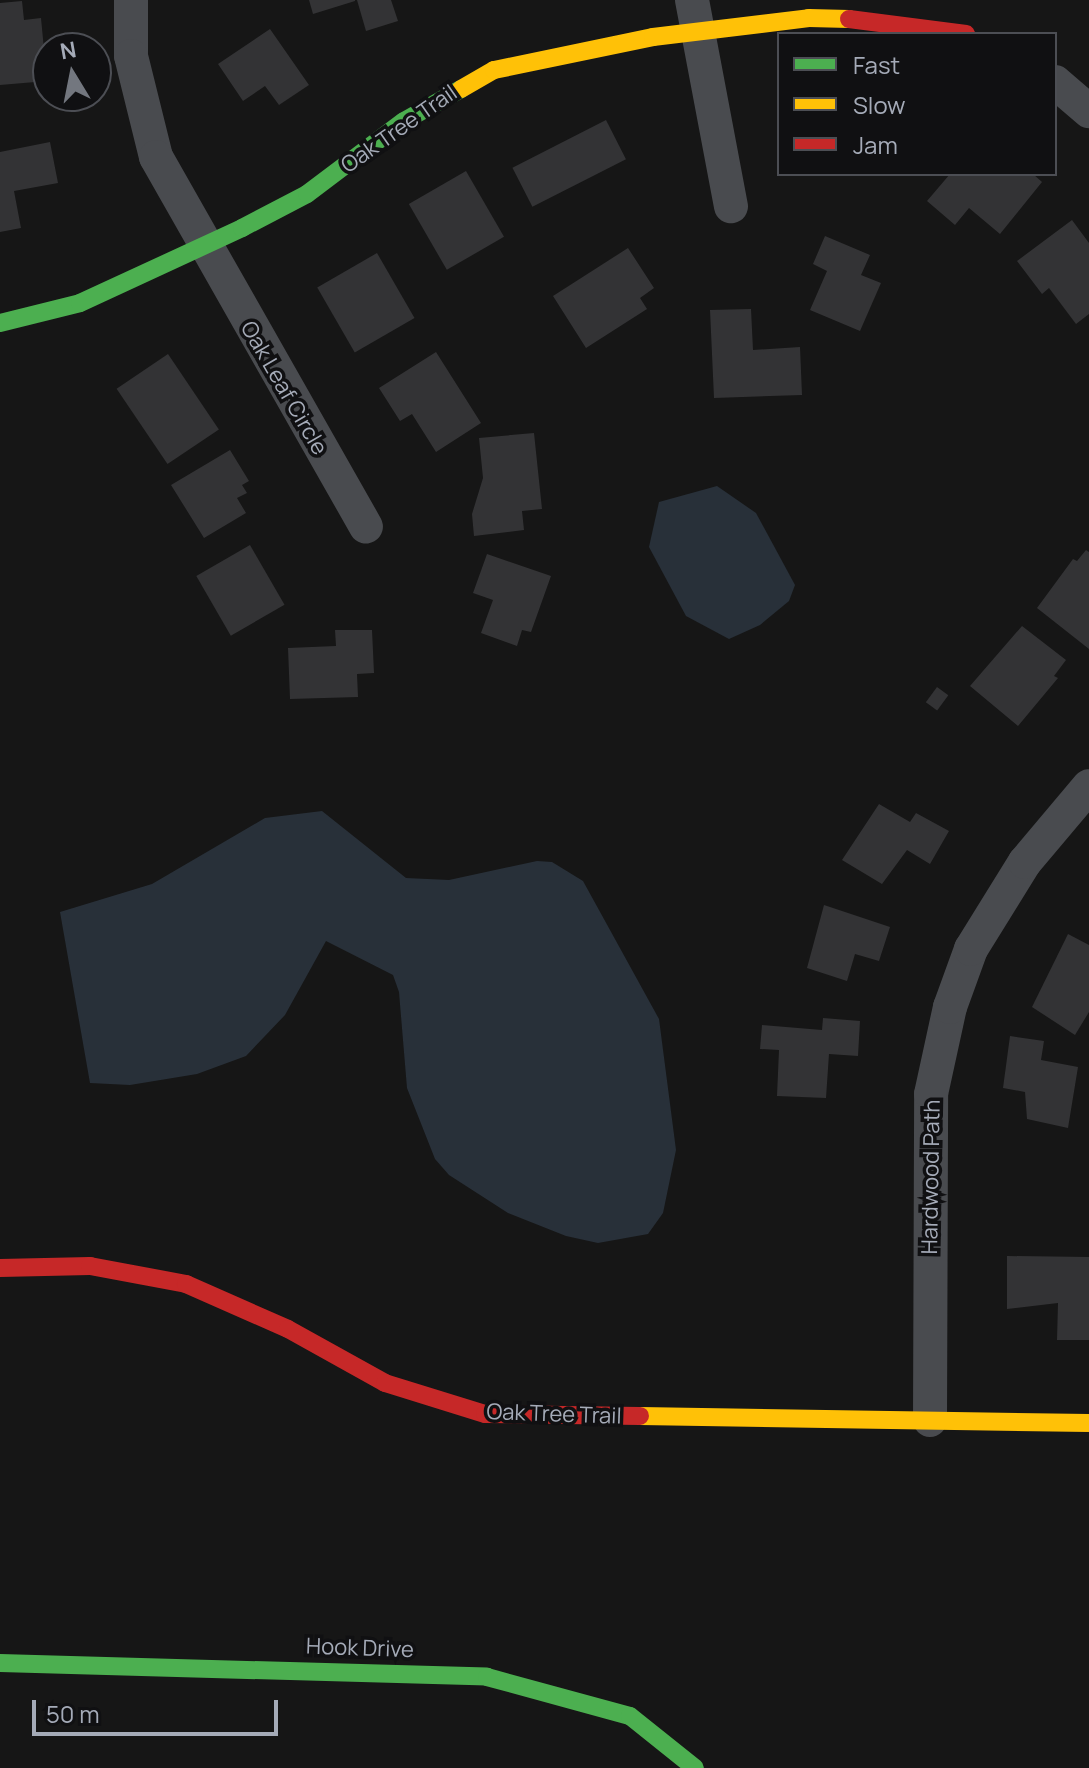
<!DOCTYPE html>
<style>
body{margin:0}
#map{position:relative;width:1089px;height:1768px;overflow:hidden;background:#161616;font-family:Manrope,sans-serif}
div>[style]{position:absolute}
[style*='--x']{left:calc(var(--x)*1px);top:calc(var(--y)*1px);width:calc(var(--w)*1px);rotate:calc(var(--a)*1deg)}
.water>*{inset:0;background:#283039}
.building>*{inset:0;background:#333335;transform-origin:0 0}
.street>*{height:34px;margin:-17px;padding:0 17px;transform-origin:17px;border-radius:17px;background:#494b4f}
.fast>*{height:18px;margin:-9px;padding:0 9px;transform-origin:9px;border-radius:9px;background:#4caf50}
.slow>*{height:18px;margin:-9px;padding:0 9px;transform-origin:9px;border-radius:9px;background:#ffc107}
.jam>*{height:18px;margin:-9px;padding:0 9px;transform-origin:9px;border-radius:9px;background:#c62828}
span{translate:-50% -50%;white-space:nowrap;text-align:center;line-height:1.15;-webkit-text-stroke:7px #101012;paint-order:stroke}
.street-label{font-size:22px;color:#a5abb8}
.legend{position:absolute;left:777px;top:32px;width:280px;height:144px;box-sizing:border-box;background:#101012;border:2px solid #4c4e54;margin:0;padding:10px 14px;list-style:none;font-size:24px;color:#a5abb8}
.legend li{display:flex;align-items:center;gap:16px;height:40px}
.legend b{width:40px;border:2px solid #4c4e54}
.north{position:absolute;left:32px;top:32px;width:80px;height:80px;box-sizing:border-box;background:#101012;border:2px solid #4c4e54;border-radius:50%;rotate:350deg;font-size:22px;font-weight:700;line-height:32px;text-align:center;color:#a5abb8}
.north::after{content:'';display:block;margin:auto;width:28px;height:36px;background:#73777f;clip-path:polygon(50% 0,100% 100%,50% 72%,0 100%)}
.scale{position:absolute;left:32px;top:1700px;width:246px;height:36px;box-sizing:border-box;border:4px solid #a5abb8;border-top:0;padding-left:10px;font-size:24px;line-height:28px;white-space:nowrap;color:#a5abb8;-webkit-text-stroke:6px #101012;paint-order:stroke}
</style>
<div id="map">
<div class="water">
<div style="clip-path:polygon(717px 486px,756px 513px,795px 585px,789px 601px,760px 625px,729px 639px,686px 616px,649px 547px,659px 502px)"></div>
<div style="clip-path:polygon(322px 811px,406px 878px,449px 880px,537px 861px,552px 862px,583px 881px,659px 1019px,676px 1150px,663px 1213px,648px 1234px,598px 1243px,566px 1236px,508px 1213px,449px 1175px,435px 1159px,407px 1088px,399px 992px,393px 975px,326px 941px,285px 1015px,246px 1056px,197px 1074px,130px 1085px,90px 1083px,60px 912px,152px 884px,265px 818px)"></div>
</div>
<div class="building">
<div style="clip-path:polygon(309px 0,355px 0,355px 1px,313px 14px)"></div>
<div style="clip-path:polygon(357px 0,391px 0,398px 21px,366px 31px)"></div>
<div style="clip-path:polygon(22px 1px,24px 20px,41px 18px,47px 81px,0 85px,0 3px)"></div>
<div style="clip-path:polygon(270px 29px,309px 85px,279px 105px,265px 86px,243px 101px,218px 64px)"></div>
<div style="left:606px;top:120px;width:44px;height:105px;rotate:63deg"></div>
<div style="clip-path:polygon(50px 142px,58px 183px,14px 191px,21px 228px,0 232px,0 152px)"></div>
<div style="left:466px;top:171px;width:76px;height:66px;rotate:60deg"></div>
<div style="clip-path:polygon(950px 174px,1033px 174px,1042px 182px,1000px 234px,969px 208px,955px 225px,927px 201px)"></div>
<div style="clip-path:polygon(1072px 220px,1089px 243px,1089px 314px,1076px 324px,1049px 288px,1042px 294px,1017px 261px)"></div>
<div style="clip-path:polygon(825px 236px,870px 255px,861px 275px,881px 283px,860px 331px,810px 310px,827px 271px,813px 264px)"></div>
<div style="clip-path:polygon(628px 248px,654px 288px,640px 298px,647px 309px,586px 348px,553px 296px)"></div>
<div style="left:377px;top:253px;width:75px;height:69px;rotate:60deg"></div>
<div style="clip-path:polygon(751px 309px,753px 350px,800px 347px,802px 395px,714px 398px,710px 310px)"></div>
<div style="clip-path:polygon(436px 352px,481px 423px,436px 452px,412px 414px,400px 421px,379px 388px)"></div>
<div style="left:168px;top:354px;width:91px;height:62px;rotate:56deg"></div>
<div style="clip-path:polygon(534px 433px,542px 509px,522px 511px,524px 530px,474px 536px,472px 514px,483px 478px,479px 438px)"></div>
<div style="clip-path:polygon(230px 450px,249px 481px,242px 485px,247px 493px,237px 498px,246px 513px,204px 538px,171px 485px)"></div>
<div style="left:250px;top:545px;width:69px;height:62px;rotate:60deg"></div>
<div style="clip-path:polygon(1086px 550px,1089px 552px,1089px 649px,1037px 608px,1073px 559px,1077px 561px)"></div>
<div style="clip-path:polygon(487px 554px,551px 576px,531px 632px,522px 630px,517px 646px,481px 633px,493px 600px,473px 593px)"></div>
<div style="clip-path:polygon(1022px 626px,1066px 660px,1054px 676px,1058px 678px,1018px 726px,970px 686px)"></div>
<div style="clip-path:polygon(335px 630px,372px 630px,374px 673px,357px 674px,358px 697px,290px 699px,288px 648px,336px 646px)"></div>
<div style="left:937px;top:687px;width:14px;height:19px;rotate:36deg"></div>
<div style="clip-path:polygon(879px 804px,910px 822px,916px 813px,949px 831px,930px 864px,907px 850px,882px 884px,842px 860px)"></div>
<div style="clip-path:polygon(824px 905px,890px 927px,879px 961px,855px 954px,847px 981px,807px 968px)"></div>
<div style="clip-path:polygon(1068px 934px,1089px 945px,1089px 1012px,1075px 1035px,1032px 1007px)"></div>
<div style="clip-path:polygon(823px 1018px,860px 1021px,858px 1056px,829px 1054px,826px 1098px,777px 1096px,779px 1050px,760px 1049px,762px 1025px,822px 1030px)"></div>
<div style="clip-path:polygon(1010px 1036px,1044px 1041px,1041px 1060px,1078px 1067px,1068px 1128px,1027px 1119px,1025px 1092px,1003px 1088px)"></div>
<div style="clip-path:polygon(1007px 1256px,1089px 1257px,1089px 1340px,1057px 1340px,1058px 1303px,1007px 1309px)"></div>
</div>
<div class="street">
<div style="--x:131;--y:0;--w:56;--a:90"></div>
<div style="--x:131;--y:56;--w:104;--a:76.1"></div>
<div style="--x:156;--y:157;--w:425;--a:60.4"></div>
<div style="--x:692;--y:0;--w:210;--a:79.3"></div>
<div style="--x:1055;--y:82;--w:45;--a:40.5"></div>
<div style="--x:930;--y:1420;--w:326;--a:-89.8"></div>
<div style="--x:931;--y:1094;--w:89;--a:-77.7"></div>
<div style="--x:950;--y:1007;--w:62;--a:-70.1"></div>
<div style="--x:971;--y:949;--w:102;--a:-58.2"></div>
<div style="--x:1025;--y:862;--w:99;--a:-49.9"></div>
</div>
<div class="fast">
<div style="--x:0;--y:323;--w:82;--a:-14"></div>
<div style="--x:80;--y:303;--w:179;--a:-24.8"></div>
<div style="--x:242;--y:228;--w:73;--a:-27.6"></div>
<div style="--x:307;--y:194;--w:121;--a:-37"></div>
<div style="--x:404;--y:121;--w:65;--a:-29.3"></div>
<div style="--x:0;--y:1663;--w:487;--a:1.6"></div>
<div style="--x:487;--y:1677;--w:148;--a:15.3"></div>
<div style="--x:630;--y:1716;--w:83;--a:38.7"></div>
</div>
<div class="slow">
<div style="--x:461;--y:89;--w:38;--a:-30"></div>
<div style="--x:494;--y:70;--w:162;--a:-11.7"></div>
<div style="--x:653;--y:37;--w:157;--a:-6.9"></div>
<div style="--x:809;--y:18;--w:40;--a:1.4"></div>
<div style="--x:640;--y:1416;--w:449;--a:0.9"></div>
</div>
<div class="jam">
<div style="--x:849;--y:19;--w:118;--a:7.3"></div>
<div style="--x:0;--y:1268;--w:90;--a:-1.3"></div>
<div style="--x:90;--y:1266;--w:98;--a:10.6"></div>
<div style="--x:186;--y:1284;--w:111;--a:23.8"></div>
<div style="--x:288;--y:1329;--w:111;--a:29.1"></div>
<div style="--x:385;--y:1383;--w:105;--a:17.2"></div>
<div style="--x:485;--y:1414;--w:155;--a:0.7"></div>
</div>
<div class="street-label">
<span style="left:399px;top:129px;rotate:-35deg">Oak Tree Trail</span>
<span style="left:284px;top:388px;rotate:60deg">Oak Leaf Circle</span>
<span style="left:931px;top:1177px;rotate:-89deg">Hardwood Path</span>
<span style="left:554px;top:1414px;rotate:2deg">Oak Tree Trail</span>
<span style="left:360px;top:1648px;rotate:2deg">Hook Drive</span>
</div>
<ul class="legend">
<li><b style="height:10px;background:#4caf50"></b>Fast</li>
<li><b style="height:10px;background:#ffc107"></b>Slow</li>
<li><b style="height:10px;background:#c62828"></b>Jam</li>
</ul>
<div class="north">N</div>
<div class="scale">50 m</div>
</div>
